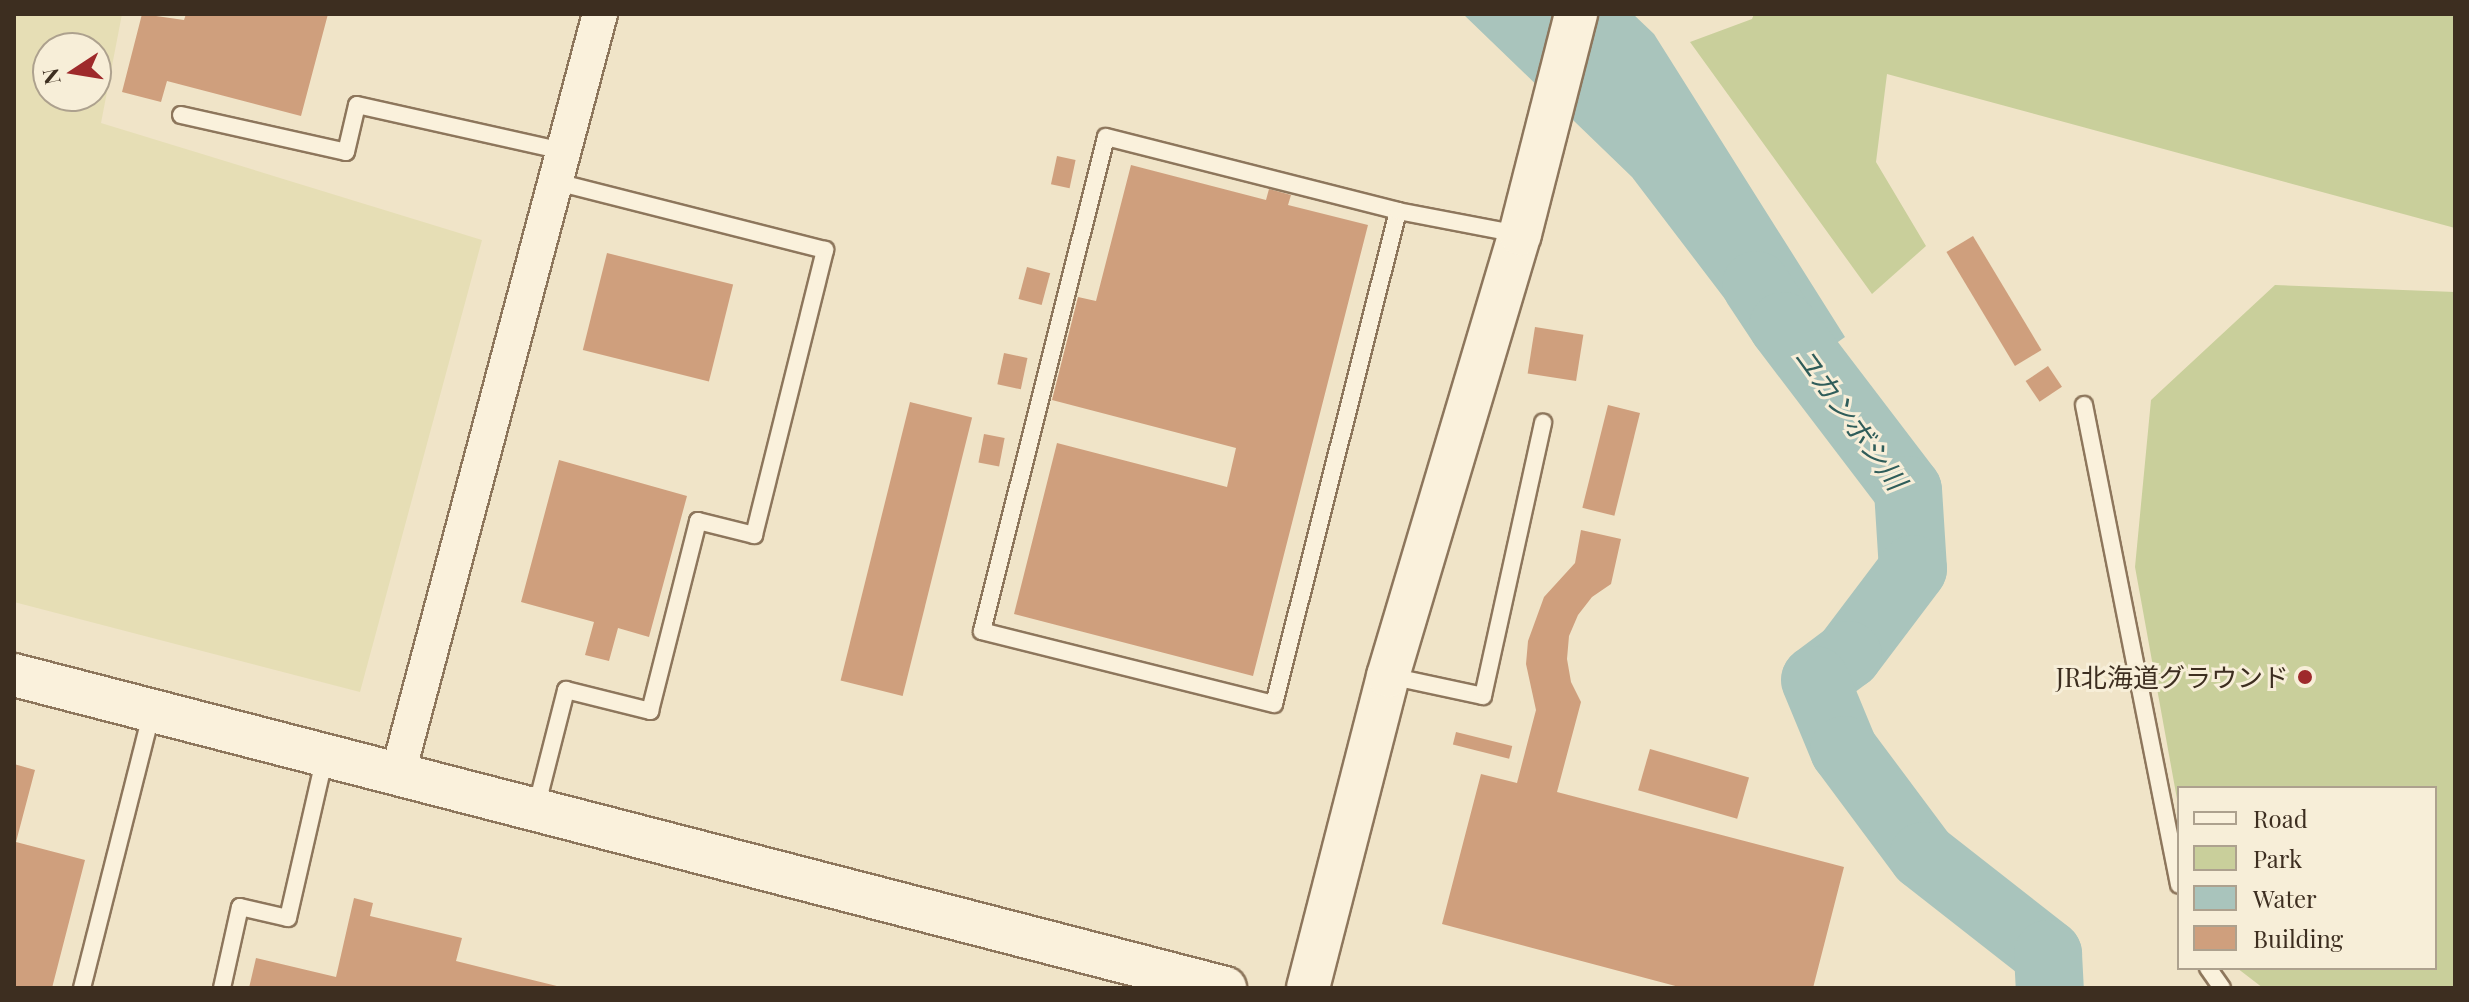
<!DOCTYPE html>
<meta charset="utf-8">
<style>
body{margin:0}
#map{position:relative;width:2469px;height:1002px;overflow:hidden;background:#f0e4c8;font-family:"Playfair Display","Noto Sans JP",serif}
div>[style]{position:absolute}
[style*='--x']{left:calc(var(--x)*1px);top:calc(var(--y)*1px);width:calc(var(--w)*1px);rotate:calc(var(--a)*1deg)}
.farmland>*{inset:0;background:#e6deb5}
.green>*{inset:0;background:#c9cf9b}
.water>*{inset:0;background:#a9c4bc}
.river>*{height:68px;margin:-34px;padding:0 34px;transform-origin:34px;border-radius:34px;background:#a9c4bc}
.building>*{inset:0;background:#cf9f7d;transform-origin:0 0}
.roads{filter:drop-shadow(2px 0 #8d765c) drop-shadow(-2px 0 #8d765c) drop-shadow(0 2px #8d765c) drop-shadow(0 -2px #8d765c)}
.service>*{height:16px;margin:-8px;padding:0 8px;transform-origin:8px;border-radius:8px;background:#faf1dc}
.minor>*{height:34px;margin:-17px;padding:0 17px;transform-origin:17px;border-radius:17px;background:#faf1dc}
.tertiary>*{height:42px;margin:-21px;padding:0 21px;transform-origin:21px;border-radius:21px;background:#faf1dc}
.dots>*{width:22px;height:22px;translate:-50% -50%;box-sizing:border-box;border:4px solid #f7eed8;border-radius:50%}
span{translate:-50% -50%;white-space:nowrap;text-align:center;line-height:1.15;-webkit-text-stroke:6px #f7eed8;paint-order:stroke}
.poi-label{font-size:26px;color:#3d2e20}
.right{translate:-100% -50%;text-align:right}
.water-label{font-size:28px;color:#2f5d5a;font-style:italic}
.frame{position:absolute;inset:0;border:16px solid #3d2e20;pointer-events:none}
.legend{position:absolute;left:2177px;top:786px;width:260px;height:184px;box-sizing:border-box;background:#f7eed8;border:2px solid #ada18e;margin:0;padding:10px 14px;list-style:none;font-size:24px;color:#3d2e20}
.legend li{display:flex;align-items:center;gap:16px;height:40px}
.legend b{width:40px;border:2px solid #ada18e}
.north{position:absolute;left:32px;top:32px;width:80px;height:80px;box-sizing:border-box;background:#f7eed8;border:2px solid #ada18e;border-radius:50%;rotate:258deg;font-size:22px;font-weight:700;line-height:32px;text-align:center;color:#3d2e20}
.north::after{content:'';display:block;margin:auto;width:28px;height:36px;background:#9e2a2b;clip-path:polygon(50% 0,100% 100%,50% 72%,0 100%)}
</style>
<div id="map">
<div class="farmland">
<div style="clip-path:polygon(evenodd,14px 14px,122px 14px,101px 123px,482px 240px,360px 692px,14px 602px,14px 14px,48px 48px,96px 48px,96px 96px,48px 96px,48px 48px)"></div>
</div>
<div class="green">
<div style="clip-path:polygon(1754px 14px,2455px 14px,2455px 228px,1887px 74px,1876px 162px,1926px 246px,1872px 294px,1690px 42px,1752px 19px)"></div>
<div style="clip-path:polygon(2275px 285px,2455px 292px,2455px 988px,2263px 988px,2237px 968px,2435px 968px,2435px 788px,2179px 788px,2179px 810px,2135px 567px,2151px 400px)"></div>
</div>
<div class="water">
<div style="clip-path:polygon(1463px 14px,1633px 14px,1654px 34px,1845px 337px,1786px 379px,1632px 177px)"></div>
</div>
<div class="river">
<div style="--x:1756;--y:285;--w:49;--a:56.6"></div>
<div style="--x:1783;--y:326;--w:206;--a:52.7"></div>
<div style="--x:1908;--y:490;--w:79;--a:86.4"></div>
<div style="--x:1913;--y:569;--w:108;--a:127.1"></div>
<div style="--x:1848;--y:655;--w:41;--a:142.9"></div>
<div style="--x:1815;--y:680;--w:76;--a:67.5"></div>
<div style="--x:1844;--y:750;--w:132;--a:53.3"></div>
<div style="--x:1923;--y:856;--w:159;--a:38.1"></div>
<div style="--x:2048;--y:954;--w:34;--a:87"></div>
</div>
<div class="building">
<div style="clip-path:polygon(142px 14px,184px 20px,186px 14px,328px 14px,301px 116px,167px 81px,161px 102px,122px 92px)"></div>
<div style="left:1057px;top:156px;width:19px;height:29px;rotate:12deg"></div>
<div style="clip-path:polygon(1131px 165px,1266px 200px,1269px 189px,1291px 195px,1288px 205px,1368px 225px,1253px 676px,1014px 614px,1057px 443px,1227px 487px,1236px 448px,1052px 400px,1078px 297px,1096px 301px)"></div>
<div style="left:1973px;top:236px;width:133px;height:31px;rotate:59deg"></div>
<div style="left:607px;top:253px;width:130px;height:100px;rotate:14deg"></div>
<div style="left:1027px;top:267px;width:24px;height:33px;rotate:15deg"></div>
<div style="left:1535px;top:327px;width:49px;height:47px;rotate:9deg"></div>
<div style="left:1004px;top:353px;width:24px;height:32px;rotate:12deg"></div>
<div style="left:2048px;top:366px;width:25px;height:27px;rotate:56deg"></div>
<div style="left:910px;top:402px;width:64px;height:287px;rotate:14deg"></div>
<div style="left:1608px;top:405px;width:33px;height:106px;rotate:14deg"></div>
<div style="left:984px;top:434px;width:21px;height:29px;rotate:11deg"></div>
<div style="clip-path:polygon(559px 460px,687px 496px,649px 637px,618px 628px,609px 661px,585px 655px,594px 622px,521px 602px)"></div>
<div style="clip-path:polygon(1581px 530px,1621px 539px,1611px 584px,1592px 597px,1578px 615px,1569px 636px,1567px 659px,1571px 682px,1581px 702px,1557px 792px,1844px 867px,1813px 988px,1683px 988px,1442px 924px,1481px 774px,1517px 783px,1536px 710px,1526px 664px,1528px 641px,1544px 597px,1575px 563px)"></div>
<div style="left:1456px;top:732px;width:58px;height:13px;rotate:14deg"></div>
<div style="left:1650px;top:749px;width:103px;height:43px;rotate:16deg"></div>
<div style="clip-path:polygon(14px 764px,35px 770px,16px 842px,85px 860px,52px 988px,14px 988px)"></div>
<div style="clip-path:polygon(354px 898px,373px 903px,370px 916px,462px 938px,456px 961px,565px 988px,249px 988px,256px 958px,336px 977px)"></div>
</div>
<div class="roads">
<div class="service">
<div style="--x:181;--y:115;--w:169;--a:12.6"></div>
<div style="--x:346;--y:152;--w:48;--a:-76.8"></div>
<div style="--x:357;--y:105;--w:211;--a:12.6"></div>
<div style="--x:1398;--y:211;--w:508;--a:104.12"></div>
<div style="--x:1274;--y:704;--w:301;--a:-166"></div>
<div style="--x:982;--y:631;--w:509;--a:-75.91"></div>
<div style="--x:1106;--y:137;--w:301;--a:14.2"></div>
<div style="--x:1398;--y:211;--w:123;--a:10.8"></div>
<div style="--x:2084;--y:405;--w:489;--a:78.8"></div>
<div style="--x:1390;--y:676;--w:95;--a:12.1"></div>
<div style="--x:1483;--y:696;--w:280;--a:-77.6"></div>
<div style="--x:536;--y:808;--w:122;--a:-75.7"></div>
<div style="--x:566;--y:690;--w:87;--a:14"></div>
<div style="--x:650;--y:711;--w:196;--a:-75.8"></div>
<div style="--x:698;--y:521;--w:58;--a:14"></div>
<div style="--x:754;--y:535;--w:294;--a:-76"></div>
<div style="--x:825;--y:250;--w:277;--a:-165.8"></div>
<div style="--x:2208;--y:968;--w:24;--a:55"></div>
<div style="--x:82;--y:988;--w:285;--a:-75.8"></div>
<div style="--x:222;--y:988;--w:83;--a:-77.5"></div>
<div style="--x:240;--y:907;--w:49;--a:12.9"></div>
<div style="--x:288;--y:918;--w:166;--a:-77.1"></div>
</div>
<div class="minor">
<div style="--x:398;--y:773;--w:785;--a:-75.1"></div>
</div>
<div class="tertiary">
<div style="--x:14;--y:675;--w:1251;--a:14.49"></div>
<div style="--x:1308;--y:988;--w:322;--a:-75.6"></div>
<div style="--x:1388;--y:676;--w:461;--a:-73.4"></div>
<div style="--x:1520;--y:234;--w:227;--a:-75.7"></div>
</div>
</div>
<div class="dots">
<div style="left:2305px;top:677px;background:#9e2a2b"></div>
</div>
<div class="poi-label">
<span class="right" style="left:2289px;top:677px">JR北海道グラウンド</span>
</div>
<div class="water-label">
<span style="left:1851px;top:418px;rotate:54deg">ユカンボシ川</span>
</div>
<div class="frame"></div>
<ul class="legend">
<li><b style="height:10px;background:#faf1dc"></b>Road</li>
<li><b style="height:22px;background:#c9cf9b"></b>Park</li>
<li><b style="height:22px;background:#a9c4bc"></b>Water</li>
<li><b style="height:22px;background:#cf9f7d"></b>Building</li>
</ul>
<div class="north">N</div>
</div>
